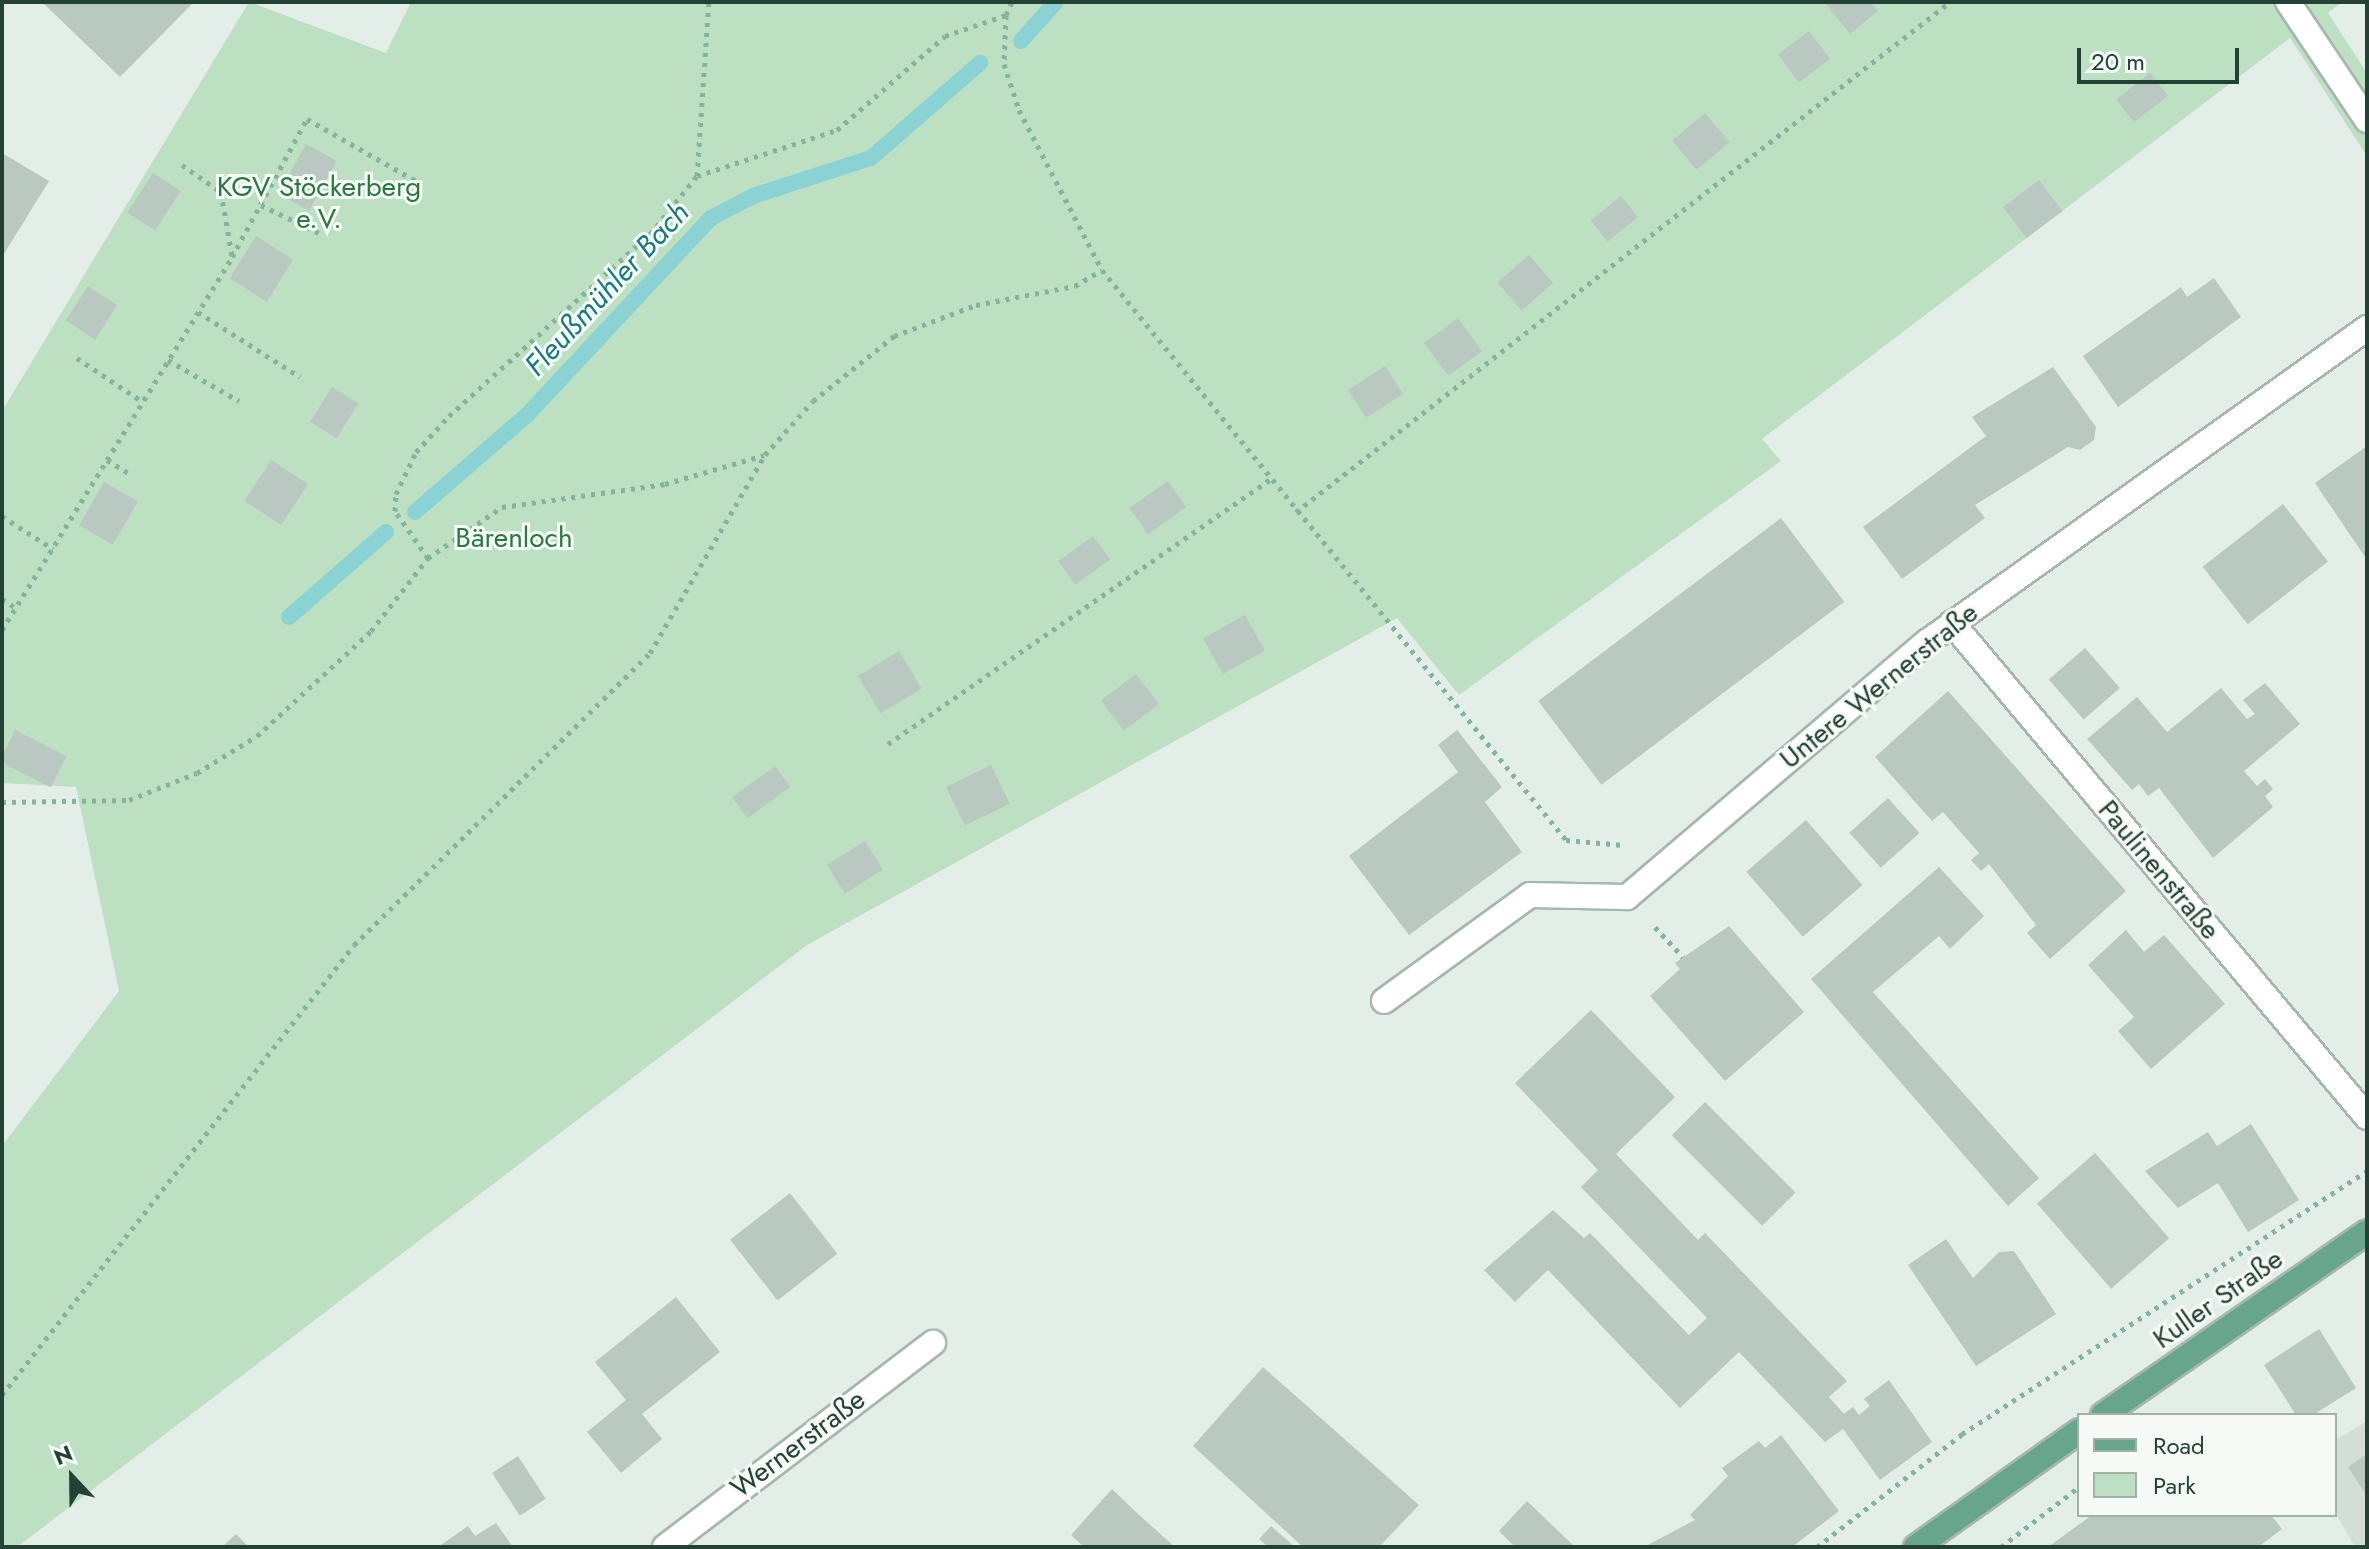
<!DOCTYPE html>
<meta charset="utf-8">
<style>
body{margin:0}
#map{position:relative;width:2369px;height:1549px;overflow:hidden;background:#e4eee9;font-family:Jost,sans-serif}
div>[style]{position:absolute}
[style*='--x']{left:calc(var(--x)*1px);top:calc(var(--y)*1px);width:calc(var(--w)*1px);rotate:calc(var(--a)*1deg)}
.built>*{inset:0;background:#d2ded7}
.green>*{inset:0;background:#bde0c2}
.stream>*{height:16px;margin:-8px;padding:0 8px;transform-origin:8px;border-radius:8px;background:#8bd2d4}
.building>*{inset:0;background:#b9c9c1;transform-origin:0 0}
.path>*{height:5px;margin-top:-2.5px;transform-origin:0;background:repeating-linear-gradient(90deg,#84b39e 0 4px,transparent 0 10px)}
.roads{filter:drop-shadow(2px 0 #a6b7af) drop-shadow(-2px 0 #a6b7af) drop-shadow(0 2px #a6b7af) drop-shadow(0 -2px #a6b7af)}
.lane>*{height:24px;margin:-12px;padding:0 12px;transform-origin:12px;border-radius:12px;background:#fff}
.street>*{height:24px;margin:-12px;padding:0 12px;transform-origin:12px;border-radius:12px;background:#fff}
.primary>*{height:24px;margin:-12px;padding:0 12px;transform-origin:12px;border-radius:12px;background:#68a58d}
span{translate:-50% -50%;white-space:nowrap;text-align:center;line-height:1.15;-webkit-text-stroke:6px #f5faf7;paint-order:stroke}
.park-label{font-size:28px;color:#2b7940}
.street-label{font-size:28px;color:#234135}
.water-label{font-size:30px;color:#1a7b7f;font-style:italic}
.frame{position:absolute;inset:0;border:4px solid #234135;pointer-events:none}
.legend{position:absolute;left:2077px;top:1413px;width:260px;height:104px;box-sizing:border-box;background:#f5faf7;border:2px solid #a1b0a9;margin:0;padding:10px 14px;list-style:none;font-size:24px;color:#234135}
.legend li{display:flex;align-items:center;gap:16px;height:40px}
.legend b{width:40px;border:2px solid #a1b0a9}
.north{position:absolute;left:32px;top:1437px;width:80px;height:80px;-webkit-text-stroke:6px #f5faf7;paint-order:stroke;rotate:338deg;font-size:22px;font-weight:700;line-height:32px;text-align:center;color:#234135}
.north::after{content:'';display:block;margin:auto;width:28px;height:36px;background:#234135;clip-path:polygon(50% 0,100% 100%,50% 72%,0 100%)}
.scale{position:absolute;left:2077px;top:48px;width:162px;height:36px;box-sizing:border-box;border:4px solid #234135;border-top:0;padding-left:10px;font-size:24px;line-height:28px;white-space:nowrap;color:#234135;-webkit-text-stroke:6px #f5faf7;paint-order:stroke}
</style>
<div id="map">
<div class="built">
<div style="clip-path:polygon(2367px 1421px,2367px 1547px,2355px 1547px,2335px 1512px,2335px 1440px)"></div>
</div>
<div class="green">
<div style="clip-path:polygon(249px 2px,386px 53px,411px 2px,2342px 2px,2328px 13px,2367px 73px,2367px 156px,2290px 38px,1762px 439px,1781px 461px,1459px 695px,1397px 618px,807px 945px,17px 1547px,2px 1547px,2px 1146px,119px 991px,76px 787px,2px 783px,2px 411px)"></div>
</div>
<div class="stream">
<div style="--x:1021;--y:41;--w:52;--a:-48.1"></div>
<div style="--x:415;--y:512;--w:150;--a:-40.9"></div>
<div style="--x:528;--y:414;--w:268;--a:-47"></div>
<div style="--x:711;--y:218;--w:47;--a:-27.6"></div>
<div style="--x:753;--y:196;--w:124;--a:-17.9"></div>
<div style="--x:871;--y:158;--w:145;--a:-41.1"></div>
<div style="--x:289;--y:617;--w:129;--a:-41.2"></div>
</div>
<div class="building">
<div style="clip-path:polygon(42px 2px,194px 2px,120px 77px)"></div>
<div style="clip-path:polygon(1824px 2px,1871px 2px,1878px 11px,1850px 34px)"></div>
<div style="left:1809px;top:31px;width:35px;height:39px;rotate:53deg"></div>
<div style="left:2150px;top:73px;width:29px;height:43px;rotate:52deg"></div>
<div style="left:1705px;top:113px;width:38px;height:43px;rotate:50deg"></div>
<div style="left:306px;top:144px;width:35px;height:57px;rotate:29deg"></div>
<div style="clip-path:polygon(2px 153px,49px 181px,2px 257px)"></div>
<div style="left:153px;top:173px;width:33px;height:47px;rotate:33deg"></div>
<div style="left:2039px;top:180px;width:39px;height:45px;rotate:53deg"></div>
<div style="left:1621px;top:196px;width:27px;height:39px;rotate:51deg"></div>
<div style="left:256px;top:236px;width:44px;height:50px;rotate:32deg"></div>
<div style="left:1529px;top:255px;width:37px;height:42px;rotate:49deg"></div>
<div style="clip-path:polygon(2214px 278px,2241px 317px,2118px 407px,2083px 356px,2181px 287px,2187px 297px)"></div>
<div style="left:88px;top:286px;width:35px;height:41px;rotate:33deg"></div>
<div style="left:1458px;top:318px;width:41px;height:42px;rotate:54deg"></div>
<div style="left:1385px;top:366px;width:33px;height:44px;rotate:57deg"></div>
<div style="clip-path:polygon(2053px 367px,2096px 427px,2094px 440px,2080px 450px,2068px 447px,1975px 505px,1985px 518px,1902px 579px,1863px 527px,1986px 436px,1972px 417px)"></div>
<div style="left:332px;top:387px;width:31px;height:41px;rotate:32deg"></div>
<div style="clip-path:polygon(2367px 446px,2367px 555px,2365px 557px,2315px 483px)"></div>
<div style="left:271px;top:460px;width:44px;height:49px;rotate:33deg"></div>
<div style="left:1168px;top:481px;width:32px;height:47px;rotate:55deg"></div>
<div style="left:104px;top:482px;width:39px;height:50px;rotate:30deg"></div>
<div style="left:2283px;top:504px;width:73px;height:102px;rotate:52deg"></div>
<div style="left:1781px;top:518px;width:105px;height:304px;rotate:53deg"></div>
<div style="left:1093px;top:536px;width:29px;height:43px;rotate:54deg"></div>
<div style="left:1245px;top:615px;width:41px;height:48px;rotate:61deg"></div>
<div style="left:2085px;top:648px;width:53px;height:48px;rotate:49deg"></div>
<div style="left:899px;top:651px;width:44px;height:48px;rotate:59deg"></div>
<div style="left:1136px;top:674px;width:38px;height:44px;rotate:53deg"></div>
<div style="clip-path:polygon(2265px 683px,2300px 724px,2244px 771px,2257px 786px,2265px 779px,2273px 789px,2265px 796px,2273px 807px,2213px 858px,2159px 788px,2148px 796px,2139px 784px,2132px 790px,2087px 739px,2137px 697px,2167px 732px,2221px 688px,2247px 719px,2255px 714px,2243px 700px)"></div>
<div style="clip-path:polygon(1948px 691px,2126px 891px,2050px 959px,2027px 933px,2036px 925px,1989px 864px,1981px 871px,1971px 860px,1979px 853px,1943px 812px,1932px 821px,1875px 757px)"></div>
<div style="left:15px;top:730px;width:58px;height:35px;rotate:27deg"></div>
<div style="clip-path:polygon(1457px 730px,1502px 787px,1485px 802px,1522px 852px,1409px 935px,1349px 856px,1458px 772px,1438px 745px)"></div>
<div style="left:991px;top:765px;width:43px;height:50px;rotate:64deg"></div>
<div style="left:775px;top:766px;width:26px;height:53px;rotate:54deg"></div>
<div style="left:1888px;top:798px;width:47px;height:52px;rotate:48deg"></div>
<div style="left:1806px;top:820px;width:86px;height:79px;rotate:49deg"></div>
<div style="left:865px;top:841px;width:34px;height:45px;rotate:58deg"></div>
<div style="clip-path:polygon(1939px 867px,1984px 916px,1950px 949px,1939px 936px,1873px 992px,2039px 1178px,2008px 1206px,1811px 979px)"></div>
<div style="clip-path:polygon(1729px 926px,1804px 1012px,1725px 1081px,1650px 996px,1680px 969px,1675px 963px)"></div>
<div style="clip-path:polygon(2126px 930px,2144px 952px,2164px 935px,2225px 1004px,2151px 1069px,2118px 1031px,2134px 1017px,2088px 965px)"></div>
<div style="clip-path:polygon(1591px 1010px,1675px 1097px,1616px 1154px,1698px 1240px,1705px 1233px,1847px 1381px,1829px 1397px,1844px 1414px,1853px 1407px,1859px 1415px,1870px 1406px,1864px 1399px,1889px 1380px,1932px 1442px,1880px 1480px,1843px 1429px,1825px 1442px,1739px 1352px,1680px 1408px,1548px 1270px,1515px 1302px,1484px 1270px,1553px 1210px,1584px 1238px,1590px 1233px,1689px 1335px,1707px 1318px,1581px 1187px,1598px 1170px,1515px 1083px)"></div>
<div style="left:1705px;top:1102px;width:128px;height:47px;rotate:45deg"></div>
<div style="clip-path:polygon(2251px 1124px,2299px 1200px,2248px 1232px,2218px 1183px,2178px 1208px,2145px 1171px,2208px 1132px,2217px 1146px)"></div>
<div style="left:2095px;top:1153px;width:113px;height:77px;rotate:49deg"></div>
<div style="left:790px;top:1193px;width:77px;height:76px;rotate:52deg"></div>
<div style="clip-path:polygon(1946px 1239px,1973px 1278px,1999px 1252px,2014px 1251px,2056px 1314px,1976px 1366px,1908px 1265px)"></div>
<div style="clip-path:polygon(676px 1297px,720px 1352px,642px 1414px,662px 1439px,621px 1473px,587px 1432px,626px 1400px,595px 1362px)"></div>
<div style="clip-path:polygon(2319px 1329px,2356px 1388px,2313px 1415px,2296px 1415px,2264px 1365px)"></div>
<div style="clip-path:polygon(1263px 1367px,1419px 1505px,1379px 1547px,1303px 1547px,1193px 1446px)"></div>
<div style="clip-path:polygon(1781px 1435px,1839px 1511px,1792px 1547px,1644px 1547px,1695px 1520px,1690px 1515px,1728px 1476px,1722px 1468px,1759px 1441px,1765px 1448px)"></div>
<div style="clip-path:polygon(2367px 1454px,2367px 1496px,2348px 1467px)"></div>
<div style="left:518px;top:1456px;width:51px;height:31px;rotate:57deg"></div>
<div style="clip-path:polygon(1112px 1489px,1138px 1514px,1175px 1547px,1084px 1547px,1071px 1535px)"></div>
<div style="clip-path:polygon(1527px 1501px,1575px 1547px,1515px 1547px,1499px 1531px)"></div>
<div style="clip-path:polygon(2092px 1515px,2271px 1515px,2282px 1529px,2258px 1547px,2048px 1547px)"></div>
<div style="clip-path:polygon(496px 1523px,513px 1547px,438px 1547px,468px 1526px,475px 1536px)"></div>
<div style="clip-path:polygon(1271px 1526px,1295px 1547px,1268px 1547px,1259px 1539px)"></div>
<div style="clip-path:polygon(236px 1534px,249px 1547px,222px 1547px)"></div>
</div>
<div class="path">
<div style="--x:1006;--y:15;--w:49;--a:92.3"></div>
<div style="--x:1004;--y:64;--w:48;--a:71.9"></div>
<div style="--x:1019;--y:110;--w:180;--a:62.6"></div>
<div style="--x:1102;--y:270;--w:735;--a:50.85"></div>
<div style="--x:1566;--y:840;--w:57;--a:5"></div>
<div style="--x:182;--y:165;--w:47;--a:34.7"></div>
<div style="--x:221;--y:192;--w:65;--a:80.2"></div>
<div style="--x:697;--y:176;--w:174;--a:-86.1"></div>
<div style="--x:261;--y:205;--w:64;--a:25.8"></div>
<div style="--x:198;--y:312;--w:121;--a:32.5"></div>
<div style="--x:77;--y:358;--w:79;--a:33.7"></div>
<div style="--x:168;--y:360;--w:82;--a:30"></div>
<div style="--x:107;--y:460;--w:26;--a:31"></div>
<div style="--x:1296;--y:512;--w:829;--a:-37.95"></div>
<div style="--x:2;--y:516;--w:61;--a:32.9"></div>
<div style="--x:428;--y:558;--w:90;--a:-34.6"></div>
<div style="--x:502;--y:507;--w:165;--a:-8"></div>
<div style="--x:665;--y:484;--w:103;--a:-16.3"></div>
<div style="--x:2;--y:599;--w:17;--a:33"></div>
<div style="--x:2;--y:630;--w:438;--a:-58.3"></div>
<div style="--x:232;--y:257;--w:157;--a:-61.5"></div>
<div style="--x:307;--y:119;--w:125;--a:29.6"></div>
<div style="--x:888;--y:744;--w:464;--a:-34.7"></div>
<div style="--x:2;--y:802;--w:127;--a:-0.9"></div>
<div style="--x:129;--y:800;--w:73;--a:-21.7"></div>
<div style="--x:197;--y:773;--w:70;--a:-31.7"></div>
<div style="--x:257;--y:736;--w:155;--a:-42.6"></div>
<div style="--x:371;--y:631;--w:93;--a:-52"></div>
<div style="--x:428;--y:558;--w:57;--a:-125.1"></div>
<div style="--x:395;--y:511;--w:17;--a:-87"></div>
<div style="--x:396;--y:494;--w:47;--a:-64.5"></div>
<div style="--x:416;--y:452;--w:49;--a:-47.5"></div>
<div style="--x:449;--y:416;--w:271;--a:-42.2"></div>
<div style="--x:650;--y:234;--w:75;--a:-51"></div>
<div style="--x:697;--y:176;--w:147;--a:-18.2"></div>
<div style="--x:837;--y:130;--w:143;--a:-41"></div>
<div style="--x:945;--y:36;--w:65;--a:-19"></div>
<div style="--x:1006;--y:15;--w:14;--a:-65"></div>
<div style="--x:1655;--y:927;--w:41;--a:47"></div>
<div style="--x:2;--y:1395;--w:571;--a:-51.97"></div>
<div style="--x:354;--y:945;--w:416;--a:-44.6"></div>
<div style="--x:650;--y:653;--w:229;--a:-59.9"></div>
<div style="--x:765;--y:455;--w:72;--a:-48.4"></div>
<div style="--x:813;--y:401;--w:104;--a:-38.7"></div>
<div style="--x:894;--y:336;--w:88;--a:-20.7"></div>
<div style="--x:976;--y:305;--w:101;--a:-10.9"></div>
<div style="--x:1075;--y:286;--w:31;--a:-31"></div>
<div style="--x:1817;--y:1547;--w:184;--a:-37.9"></div>
<div style="--x:1962;--y:1434;--w:483;--a:-33"></div>
<div style="--x:2001;--y:1547;--w:98;--a:-37.6"></div>
</div>
<div class="roads">
<div class="lane">
<div style="--x:2288;--y:2;--w:142;--a:56.2"></div>
</div>
<div class="street">
<div style="--x:1952;--y:623;--w:645;--a:49.97"></div>
<div style="--x:1384;--y:1001;--w:180;--a:-36"></div>
<div style="--x:1530;--y:895;--w:97;--a:1.2"></div>
<div style="--x:1627;--y:897;--w:394;--a:-40.4"></div>
<div style="--x:1927;--y:642;--w:541;--a:-35.51"></div>
<div style="--x:665;--y:1547;--w:337;--a:-37.3"></div>
</div>
<div class="primary">
<div style="--x:2103;--y:1415;--w:321;--a:-34.7"></div>
<div style="--x:1916;--y:1547;--w:200;--a:-35.4"></div>
</div>
</div>
<div class="park-label">
<span style="left:319px;top:203px">KGV Stöckerberg<br>e.V.</span>
<span style="left:514px;top:538px">Bärenloch</span>
</div>
<div class="street-label">
<span style="left:1879px;top:686px;rotate:-39deg">Untere Wernerstraße</span>
<span style="left:2159px;top:870px;rotate:50deg">Paulinenstraße</span>
<span style="left:2218px;top:1299px;rotate:-35deg">Kuller Straße</span>
<span style="left:798px;top:1444px;rotate:-37deg">Wernerstraße</span>
</div>
<div class="water-label">
<span style="left:607px;top:289px;rotate:-47deg">Fleußmühler Bach</span>
</div>
<div class="frame"></div>
<ul class="legend">
<li><b style="height:10px;background:#68a58d"></b>Road</li>
<li><b style="height:22px;background:#bde0c2"></b>Park</li>
</ul>
<div class="north">N</div>
<div class="scale">20 m</div>
</div>
